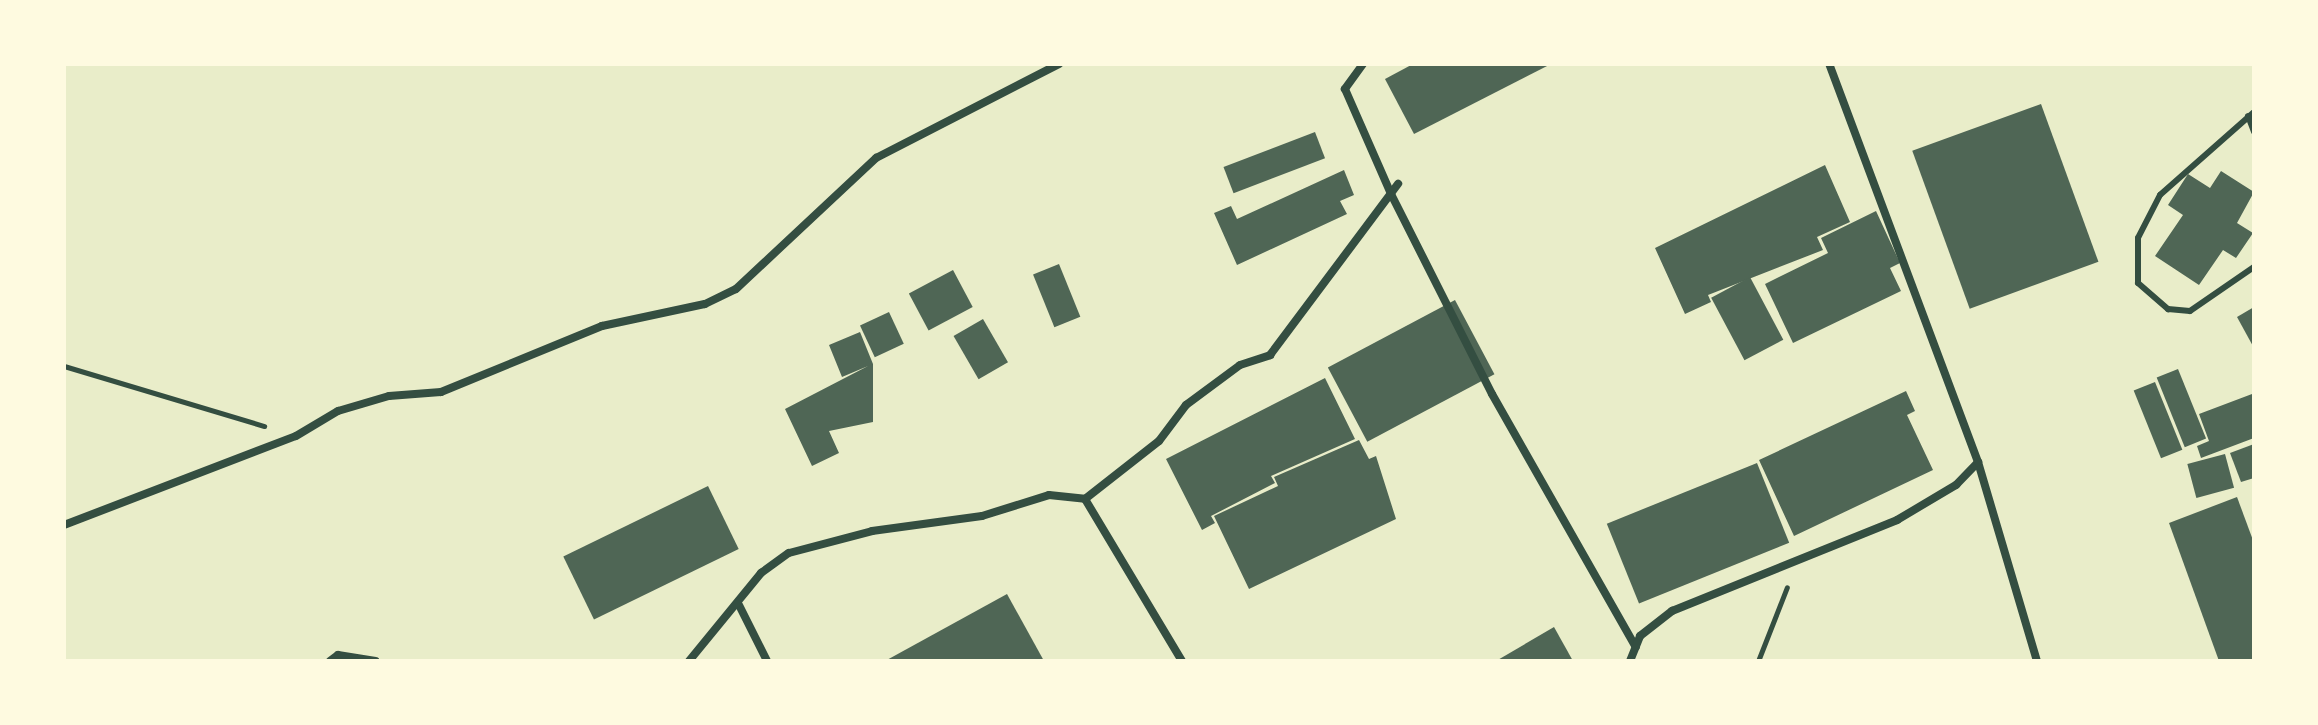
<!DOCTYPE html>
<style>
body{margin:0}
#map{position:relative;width:2318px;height:725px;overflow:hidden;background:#e9edc9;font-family:Karla,sans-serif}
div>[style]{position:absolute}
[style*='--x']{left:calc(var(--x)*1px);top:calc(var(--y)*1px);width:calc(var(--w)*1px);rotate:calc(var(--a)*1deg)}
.building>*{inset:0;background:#4f6655;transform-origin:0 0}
.path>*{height:5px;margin:-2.5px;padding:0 2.5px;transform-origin:2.5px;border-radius:2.5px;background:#344e41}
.service>*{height:6px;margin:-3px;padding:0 3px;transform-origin:3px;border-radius:3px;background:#344e41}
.minor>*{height:8px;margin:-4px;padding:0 4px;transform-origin:4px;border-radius:4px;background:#344e41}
span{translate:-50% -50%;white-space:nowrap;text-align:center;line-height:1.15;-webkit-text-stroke:6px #fefae0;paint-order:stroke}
.frame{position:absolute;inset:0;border:66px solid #fefae0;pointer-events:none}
</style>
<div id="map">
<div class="building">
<div style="clip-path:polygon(1413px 64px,1551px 64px,1414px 134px,1385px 79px)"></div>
<div style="left:2041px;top:104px;width:168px;height:137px;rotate:70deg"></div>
<div style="left:1315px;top:132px;width:28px;height:98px;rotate:69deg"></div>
<div style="clip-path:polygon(1825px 165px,1850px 222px,1817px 237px,1823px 250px,1708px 295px,1711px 302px,1685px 314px,1655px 248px)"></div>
<div style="clip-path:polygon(1344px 170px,1354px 195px,1340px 201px,1347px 214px,1237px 265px,1214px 213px,1231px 206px,1237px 219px)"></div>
<div style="clip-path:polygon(2221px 171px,2254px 192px,2237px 223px,2253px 233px,2236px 258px,2223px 250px,2199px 285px,2155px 256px,2183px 215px,2168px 205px,2188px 174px,2210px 188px)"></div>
<div style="clip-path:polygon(1876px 211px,1900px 263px,1890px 268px,1901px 291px,1793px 343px,1765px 284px,1828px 253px,1821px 238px)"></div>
<div style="left:1059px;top:264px;width:57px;height:28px;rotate:68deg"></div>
<div style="left:953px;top:270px;width:42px;height:50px;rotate:62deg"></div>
<div style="left:1750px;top:277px;width:71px;height:44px;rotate:62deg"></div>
<div style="left:1455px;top:300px;width:84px;height:144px;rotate:62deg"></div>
<div style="clip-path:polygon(2254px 307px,2254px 348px,2237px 317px)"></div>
<div style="left:889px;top:312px;width:35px;height:32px;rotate:65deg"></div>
<div style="left:983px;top:319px;width:50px;height:34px;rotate:60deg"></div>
<div style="clip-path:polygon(860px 332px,873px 364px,873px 422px,829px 431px,839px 453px,812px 466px,785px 409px,868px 366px,842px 377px,829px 345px)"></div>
<div style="left:2178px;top:369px;width:75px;height:23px;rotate:68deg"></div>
<div style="clip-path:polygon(1325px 378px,1355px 439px,1271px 476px,1275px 483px,1211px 516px,1215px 523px,1202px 530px,1166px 459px)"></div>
<div style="left:2155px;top:382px;width:73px;height:23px;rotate:68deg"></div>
<div style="clip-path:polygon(1906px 391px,1915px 411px,1907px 415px,1933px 470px,1794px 536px,1759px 460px)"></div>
<div style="clip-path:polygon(2252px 394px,2254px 438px,2201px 458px,2197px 446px,2209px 441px,2199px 414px)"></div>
<div style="clip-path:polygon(1359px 440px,1369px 459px,1376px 456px,1396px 519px,1249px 589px,1214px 516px,1278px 486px,1274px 477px)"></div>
<div style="clip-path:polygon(2254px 444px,2254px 478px,2241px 482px,2230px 453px)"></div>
<div style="left:2225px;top:454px;width:35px;height:39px;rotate:75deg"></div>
<div style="left:1757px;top:463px;width:86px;height:162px;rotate:68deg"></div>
<div style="left:708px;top:486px;width:70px;height:161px;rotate:64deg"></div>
<div style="clip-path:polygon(2237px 497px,2254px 543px,2254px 661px,2219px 661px,2169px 523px)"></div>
<div style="clip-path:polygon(1007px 594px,1044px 661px,885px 661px)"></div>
<div style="clip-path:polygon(1554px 627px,1573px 661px,1496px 661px)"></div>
</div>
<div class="path">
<div style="--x:64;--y:366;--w:209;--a:16.7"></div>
<div style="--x:1758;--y:661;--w:79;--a:-68.6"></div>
</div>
<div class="service">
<div style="--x:2254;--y:112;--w:125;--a:138.6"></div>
<div style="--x:2160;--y:195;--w:48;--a:117.1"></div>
<div style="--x:2138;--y:238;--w:45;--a:90"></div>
<div style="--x:2138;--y:283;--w:40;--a:41"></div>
<div style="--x:2168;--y:309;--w:22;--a:5"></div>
<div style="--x:2190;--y:311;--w:78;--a:-34.5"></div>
<div style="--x:2248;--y:116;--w:17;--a:69"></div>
</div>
<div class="minor">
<div style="--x:1363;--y:64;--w:31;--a:126"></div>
<div style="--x:1345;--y:89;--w:115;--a:66.3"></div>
<div style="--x:1391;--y:194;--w:224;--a:63.2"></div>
<div style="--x:1492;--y:394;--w:291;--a:60.4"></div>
<div style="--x:1978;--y:462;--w:208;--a:73.5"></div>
<div style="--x:1085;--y:499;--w:189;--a:59.1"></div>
<div style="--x:64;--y:525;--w:248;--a:-21"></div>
<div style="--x:296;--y:436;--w:49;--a:-30.8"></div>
<div style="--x:338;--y:411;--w:53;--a:-16.4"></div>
<div style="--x:389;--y:396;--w:52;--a:-4.4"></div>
<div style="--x:441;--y:392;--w:174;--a:-22.3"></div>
<div style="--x:602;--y:326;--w:105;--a:-12.1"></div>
<div style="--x:705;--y:304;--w:34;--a:-26"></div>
<div style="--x:736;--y:289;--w:192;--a:-43.1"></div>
<div style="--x:876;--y:158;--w:206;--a:-27.2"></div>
<div style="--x:739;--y:605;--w:63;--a:63.4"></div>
<div style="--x:330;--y:661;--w:10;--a:-37"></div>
<div style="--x:338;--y:655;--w:38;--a:9"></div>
<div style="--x:689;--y:661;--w:114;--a:-50.7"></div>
<div style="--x:761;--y:573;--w:34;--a:-36"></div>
<div style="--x:789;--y:553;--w:86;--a:-14.8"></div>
<div style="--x:872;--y:531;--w:111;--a:-7.8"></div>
<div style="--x:982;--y:516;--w:70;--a:-17.4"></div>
<div style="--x:1049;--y:495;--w:36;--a:6"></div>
<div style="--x:1085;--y:499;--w:94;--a:-38.1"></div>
<div style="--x:1159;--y:441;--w:45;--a:-53.1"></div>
<div style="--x:1186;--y:405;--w:67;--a:-36.5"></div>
<div style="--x:1240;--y:365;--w:32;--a:-18"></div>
<div style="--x:1270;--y:355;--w:214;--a:-53.2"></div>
<div style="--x:1630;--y:661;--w:27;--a:-68"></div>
<div style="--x:1640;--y:636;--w:41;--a:-38"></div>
<div style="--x:1672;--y:611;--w:243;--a:-22"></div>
<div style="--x:1897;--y:520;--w:69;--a:-30.7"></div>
<div style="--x:1956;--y:485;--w:32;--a:-46"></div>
<div style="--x:1978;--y:462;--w:425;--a:-110.5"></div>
</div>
<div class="frame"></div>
</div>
